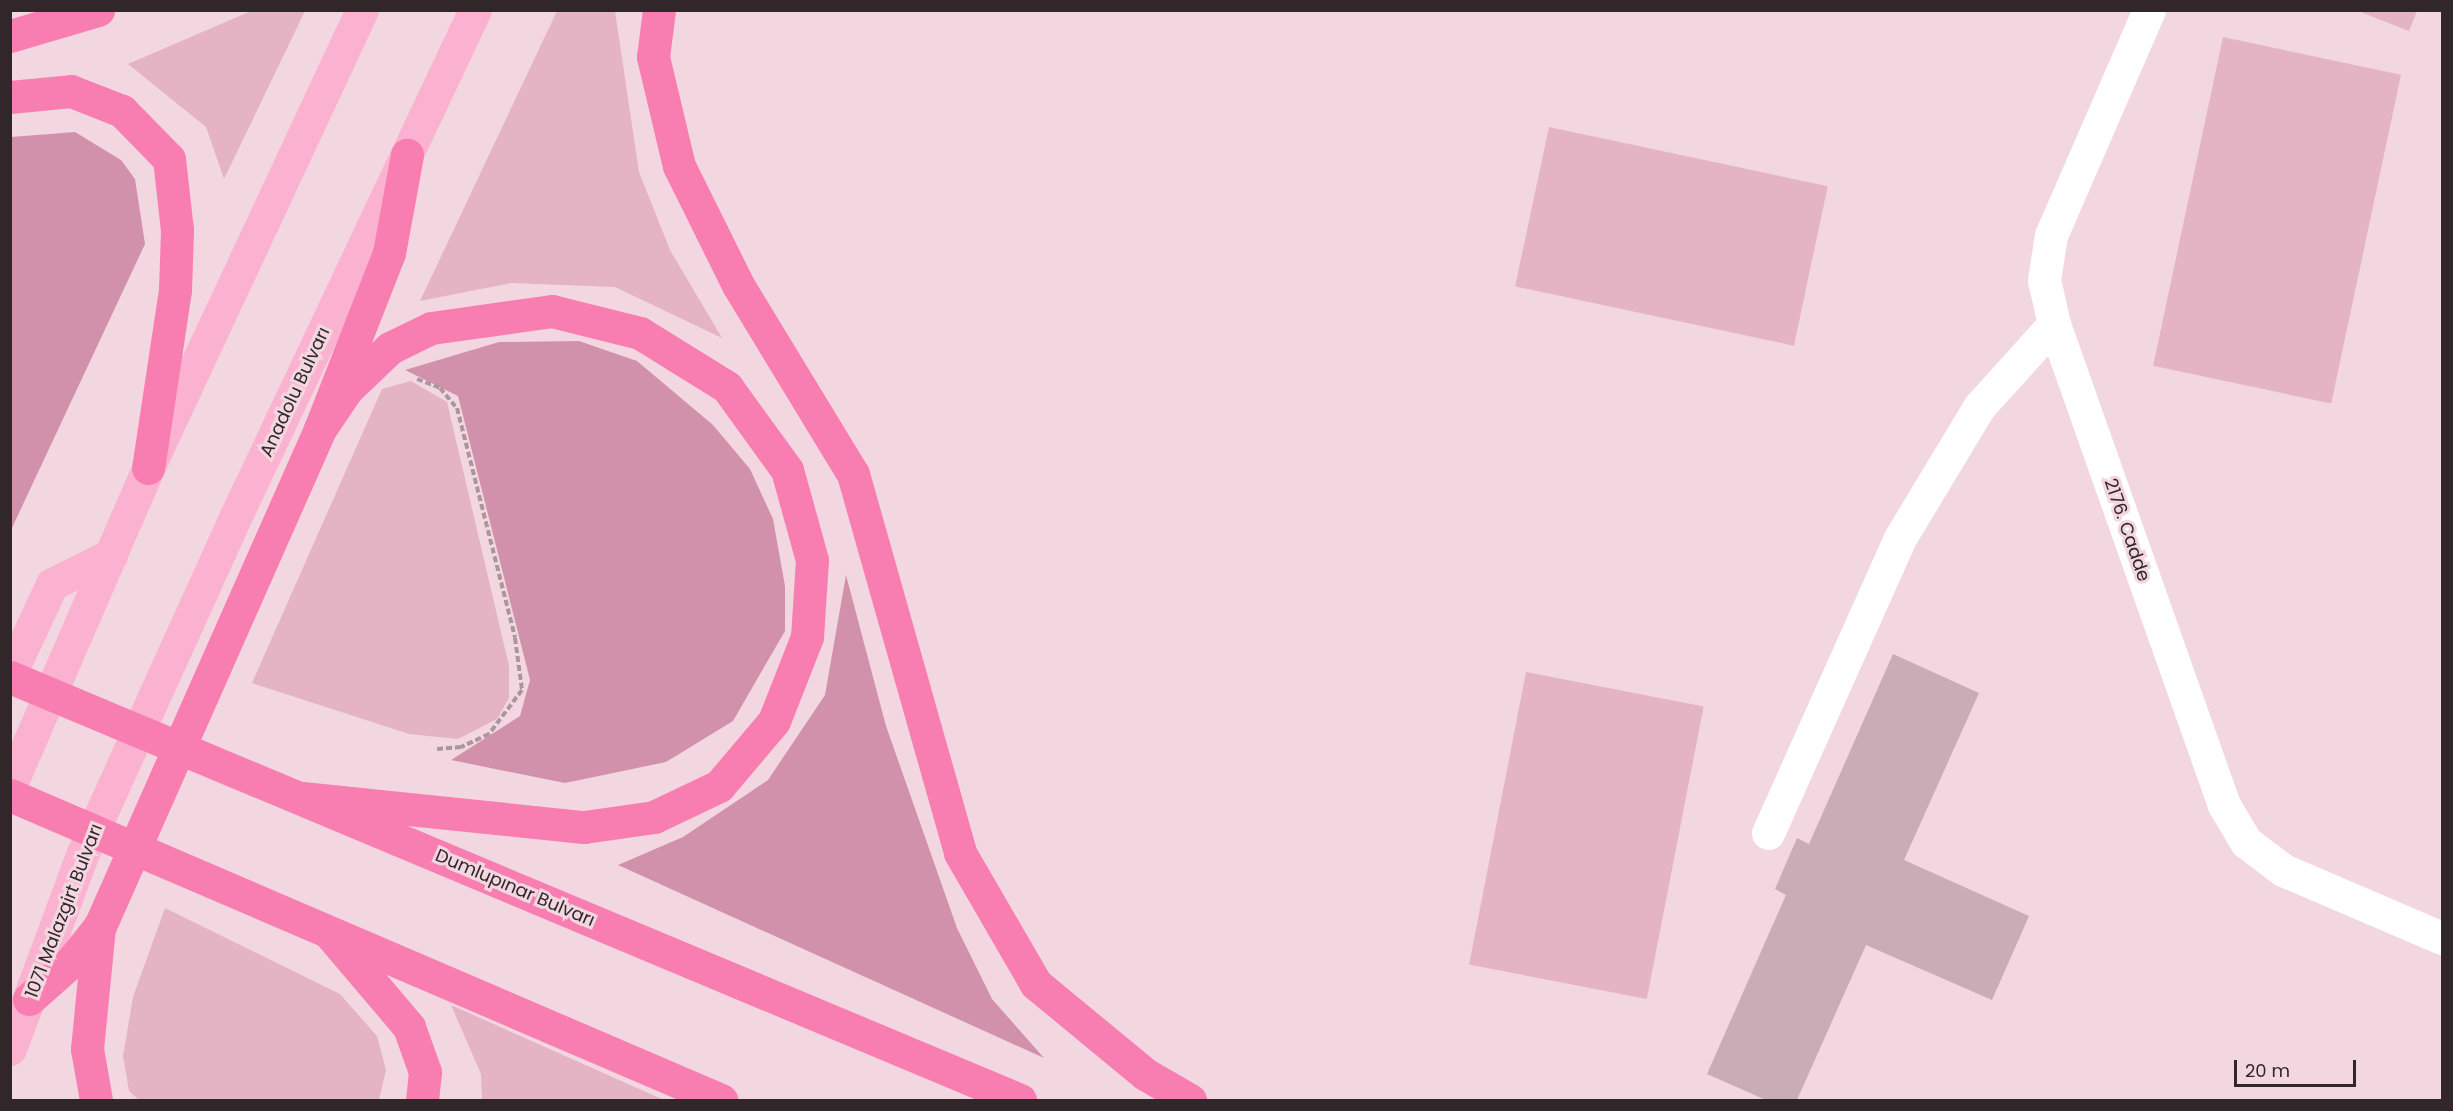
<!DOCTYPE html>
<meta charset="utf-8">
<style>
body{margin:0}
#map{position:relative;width:2453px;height:1111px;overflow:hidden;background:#f3d7e0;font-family:Poppins,sans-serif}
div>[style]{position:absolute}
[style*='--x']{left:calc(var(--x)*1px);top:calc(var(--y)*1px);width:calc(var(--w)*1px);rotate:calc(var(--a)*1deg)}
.green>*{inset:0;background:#e4b3c4;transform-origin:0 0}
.forest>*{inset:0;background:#d291aa}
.building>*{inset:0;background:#c8acb6}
.path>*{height:4px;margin-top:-2px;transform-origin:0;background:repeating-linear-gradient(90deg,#ab969c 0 6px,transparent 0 9px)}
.minor>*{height:33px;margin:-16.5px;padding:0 16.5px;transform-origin:16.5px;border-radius:16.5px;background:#fff}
.major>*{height:33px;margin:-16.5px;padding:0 16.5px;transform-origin:16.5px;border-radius:16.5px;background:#fbb2d0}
.highway>*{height:33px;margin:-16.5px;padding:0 16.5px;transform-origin:16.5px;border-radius:16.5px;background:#f87eb1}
span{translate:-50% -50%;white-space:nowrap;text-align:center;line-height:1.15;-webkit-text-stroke:6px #f3d7e0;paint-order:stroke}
.street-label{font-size:18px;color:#31272a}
.frame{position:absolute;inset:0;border:12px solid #31272a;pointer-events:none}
.scale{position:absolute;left:2234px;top:1060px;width:122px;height:27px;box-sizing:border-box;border:3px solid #31272a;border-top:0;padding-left:8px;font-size:18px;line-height:21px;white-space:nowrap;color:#31272a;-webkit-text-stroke:4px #f3d7e0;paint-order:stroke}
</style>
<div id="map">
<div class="green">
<div style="clip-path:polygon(251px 11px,305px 11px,224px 179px,206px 127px,128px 64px)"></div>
<div style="clip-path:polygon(557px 11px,615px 11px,639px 172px,670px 250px,722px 338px,615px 287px,511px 283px,420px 301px)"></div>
<div style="clip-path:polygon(2358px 11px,2417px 11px,2409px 31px)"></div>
<div style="left:2223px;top:37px;width:182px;height:336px;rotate:12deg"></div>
<div style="left:1549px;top:127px;width:285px;height:163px;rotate:12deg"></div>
<div style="clip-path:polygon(411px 381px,447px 402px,509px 666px,509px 698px,497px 719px,458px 739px,409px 734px,252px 683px,382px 389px)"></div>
<div style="left:1526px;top:672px;width:181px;height:298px;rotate:11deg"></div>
<div style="clip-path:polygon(165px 908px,340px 994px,377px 1036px,386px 1070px,379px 1100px,139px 1100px,129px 1091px,123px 1056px,133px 997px)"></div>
<div style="clip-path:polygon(451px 1005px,664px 1100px,482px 1100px,481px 1074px)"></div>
</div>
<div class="forest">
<div style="clip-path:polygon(75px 132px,121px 160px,135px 179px,145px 244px,11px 530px,11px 137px)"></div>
<div style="clip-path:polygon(579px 341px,637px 361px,713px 425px,750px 469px,773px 519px,785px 586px,785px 631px,733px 721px,666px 762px,565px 783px,451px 760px,520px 716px,530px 680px,458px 396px,405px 370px,499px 342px)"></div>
<div style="clip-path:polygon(846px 575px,886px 726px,957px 928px,992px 999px,1044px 1058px,618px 865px,683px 837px,768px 780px,825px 695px)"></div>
</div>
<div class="building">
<div style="clip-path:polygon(1893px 654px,1979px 693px,1904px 860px,2029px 916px,1992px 1000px,1866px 945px,1797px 1100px,1766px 1100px,1707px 1074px,1786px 895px,1775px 889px,1797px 838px,1809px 844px)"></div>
</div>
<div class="path">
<div style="--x:417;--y:379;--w:25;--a:21"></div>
<div style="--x:440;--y:388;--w:26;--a:50"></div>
<div style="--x:457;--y:408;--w:237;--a:75.8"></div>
<div style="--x:515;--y:638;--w:52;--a:82.3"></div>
<div style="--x:522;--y:690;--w:55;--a:126.9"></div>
<div style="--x:489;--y:734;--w:31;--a:155"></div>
<div style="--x:461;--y:747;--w:24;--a:175"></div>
</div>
<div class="minor">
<div style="--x:2149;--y:10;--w:245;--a:113.5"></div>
<div style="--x:2051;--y:235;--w:46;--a:98.8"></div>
<div style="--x:2044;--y:280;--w:45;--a:77.2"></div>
<div style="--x:2054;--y:324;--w:510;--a:70.54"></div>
<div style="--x:2224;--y:805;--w:43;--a:59.3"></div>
<div style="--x:2246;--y:842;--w:46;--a:37.1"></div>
<div style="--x:2283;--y:870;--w:173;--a:23.2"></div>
<div style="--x:1768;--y:833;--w:323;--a:-65.9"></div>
<div style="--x:1900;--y:538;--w:153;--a:-58.9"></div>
<div style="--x:1979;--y:407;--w:112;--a:-47.9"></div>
</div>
<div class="major">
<div style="--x:10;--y:674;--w:99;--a:-65"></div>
<div style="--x:52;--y:584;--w:66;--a:-26.2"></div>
<div style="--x:10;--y:786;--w:347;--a:-66.5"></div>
<div style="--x:148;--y:468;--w:506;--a:-64.96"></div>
<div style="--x:10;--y:1049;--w:209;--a:-69.6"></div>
<div style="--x:83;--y:853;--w:361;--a:-65.6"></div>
<div style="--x:232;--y:524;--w:569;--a:-64.7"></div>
</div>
<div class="highway">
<div style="--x:659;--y:10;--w:47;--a:97.3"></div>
<div style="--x:653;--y:57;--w:112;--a:76.6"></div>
<div style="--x:679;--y:166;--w:133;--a:63.6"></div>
<div style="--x:738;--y:285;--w:221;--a:58.7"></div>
<div style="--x:853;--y:474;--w:394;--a:74.2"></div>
<div style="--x:960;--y:853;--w:151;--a:59.9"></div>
<div style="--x:1036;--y:984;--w:141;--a:39.5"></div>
<div style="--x:1145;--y:1074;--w:52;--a:30"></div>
<div style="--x:10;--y:36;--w:92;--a:-16.5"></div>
<div style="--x:10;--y:97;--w:61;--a:-5.6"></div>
<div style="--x:71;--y:91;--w:55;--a:21.4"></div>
<div style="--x:122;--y:111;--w:67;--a:45.6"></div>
<div style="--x:169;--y:159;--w:71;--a:83.6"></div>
<div style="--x:177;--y:230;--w:60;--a:91.9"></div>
<div style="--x:175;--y:290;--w:180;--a:98.6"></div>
<div style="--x:10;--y:677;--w:1095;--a:22.72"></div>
<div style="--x:10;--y:795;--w:774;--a:23.22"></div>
<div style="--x:302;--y:798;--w:283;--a:5.9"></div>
<div style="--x:584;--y:827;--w:71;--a:-8.1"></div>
<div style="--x:654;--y:817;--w:72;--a:-25.5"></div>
<div style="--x:719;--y:786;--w:85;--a:-49.8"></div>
<div style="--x:774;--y:721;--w:90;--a:-68.6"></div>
<div style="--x:807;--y:637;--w:77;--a:-86.3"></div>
<div style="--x:812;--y:560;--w:93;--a:-105.5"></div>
<div style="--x:787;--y:470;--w:102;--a:-125.9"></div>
<div style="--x:727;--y:387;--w:102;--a:-148.2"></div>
<div style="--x:640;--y:333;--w:91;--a:-166"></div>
<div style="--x:552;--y:311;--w:122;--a:172"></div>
<div style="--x:431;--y:328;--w:46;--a:154"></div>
<div style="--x:390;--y:348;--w:59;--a:136.4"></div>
<div style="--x:347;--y:389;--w:48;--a:124"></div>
<div style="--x:331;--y:935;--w:121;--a:49.7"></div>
<div style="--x:409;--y:1027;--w:48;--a:70.4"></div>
<div style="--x:425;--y:1072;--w:28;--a:96"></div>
<div style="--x:29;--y:999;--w:56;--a:-41.4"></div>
<div style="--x:71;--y:962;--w:46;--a:-51.1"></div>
<div style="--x:100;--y:926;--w:544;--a:-66.12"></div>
<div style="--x:320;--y:429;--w:189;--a:-68.6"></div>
<div style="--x:389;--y:253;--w:100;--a:-79.6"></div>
<div style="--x:96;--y:1100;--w:52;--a:-100"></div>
<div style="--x:87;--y:1049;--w:123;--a:-84.4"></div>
</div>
<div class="street-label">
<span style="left:295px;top:392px;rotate:-65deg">Anadolu Bulvarı</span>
<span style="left:2127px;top:530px;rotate:71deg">2176. Cadde</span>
<span style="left:515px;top:888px;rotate:23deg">Dumlupınar Bulvarı</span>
<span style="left:64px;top:911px;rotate:-69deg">1071 Malazgirt Bulvarı</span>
</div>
<div class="frame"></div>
<div class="scale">20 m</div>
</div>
